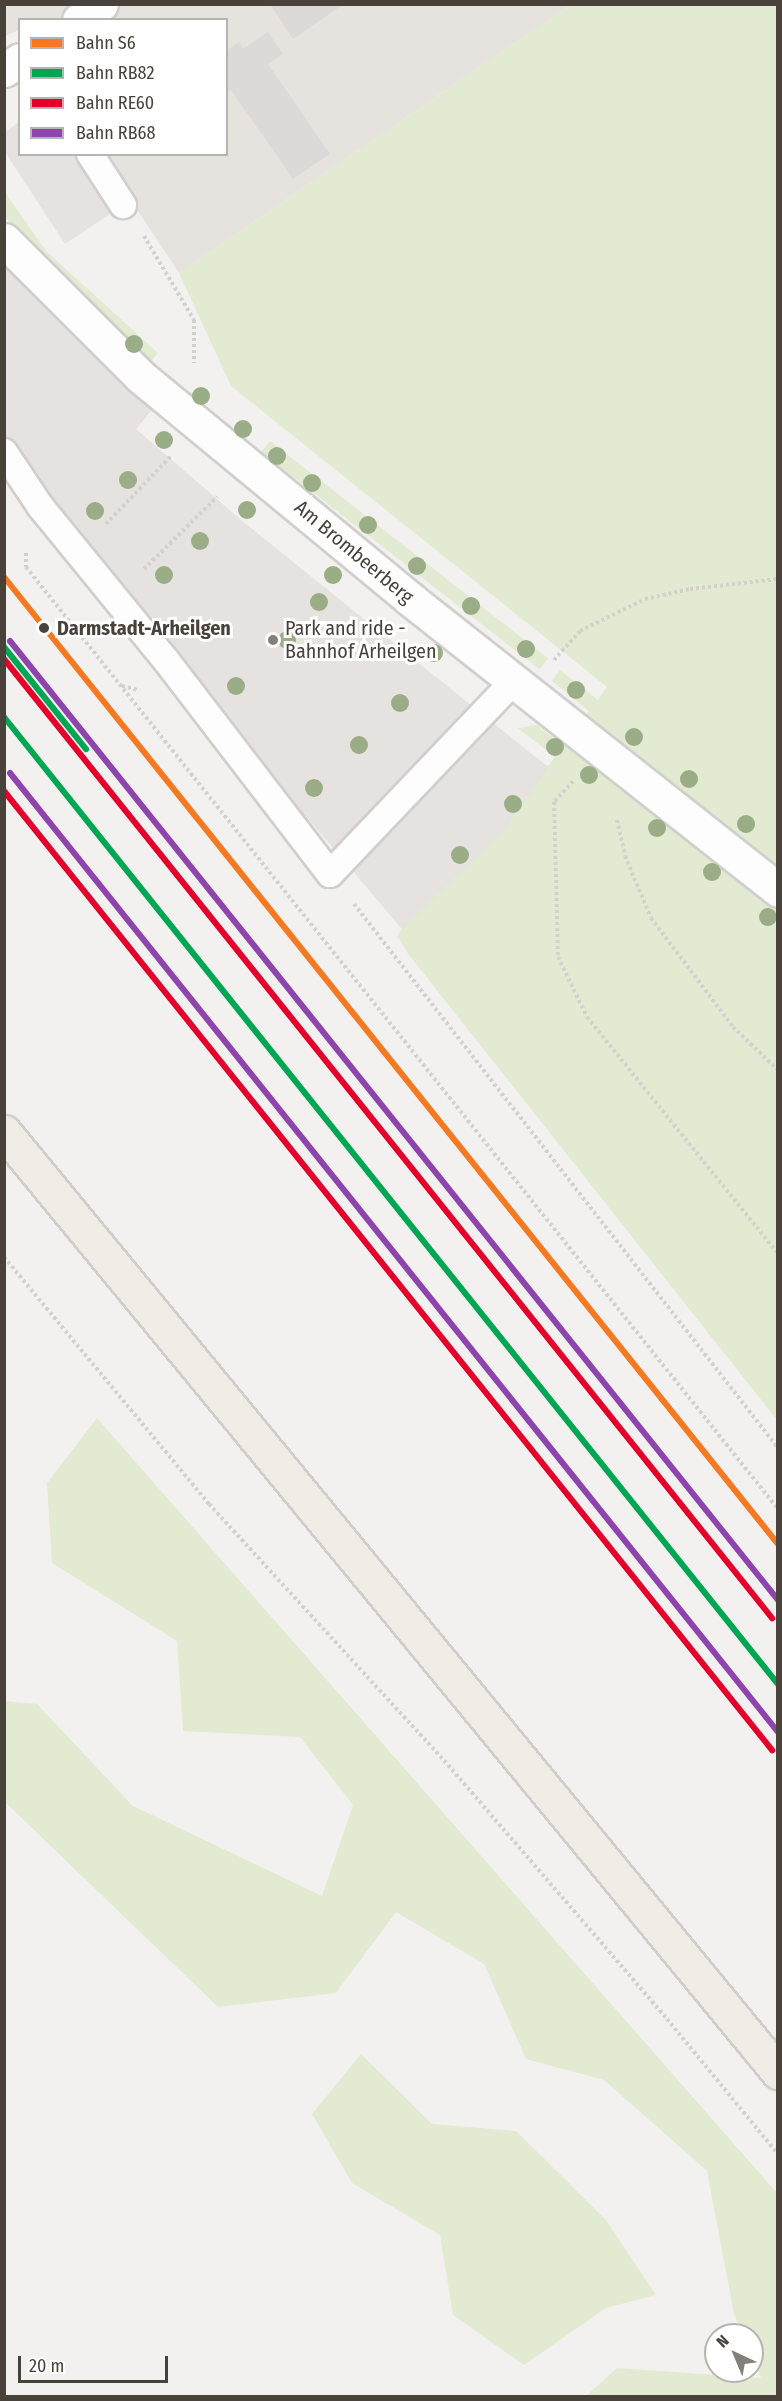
<!DOCTYPE html>
<style>
body{margin:0}
#map{position:relative;width:782px;height:2401px;overflow:hidden;background:#f3f1ef;font-family:"Fira Sans Condensed",sans-serif}
div>[style]{position:absolute}
[style*='--x']{left:calc(var(--x)*1px);top:calc(var(--y)*1px);width:calc(var(--w)*1px);rotate:calc(var(--a)*1deg)}
.residential>*{inset:0;background:#e6e2dd}
.green>*{inset:0;background:#e2ead2;transform-origin:0 0}
.parking>*{inset:0;background:#e5e2e0}
.building>*{inset:0;background:#dcdad7}
.path>*{height:4px;margin-top:-2px;transform-origin:0;background:repeating-linear-gradient(90deg,#d3d1cd 0 3px,transparent 0 6px)}
.roads{filter:drop-shadow(2px 0 #d1cfcc) drop-shadow(-2px 0 #d1cfcc) drop-shadow(0 2px #d1cfcc) drop-shadow(0 -2px #d1cfcc)}
.service>*{height:26px;margin:-13px;padding:0 13px;transform-origin:13px;border-radius:13px;background:#fdfdfd}
.minor>*{height:33px;margin:-16.5px;padding:0 16.5px;transform-origin:16.5px;border-radius:16.5px;background:#fdfdfd}
.primary>*{height:33px;margin:-16.5px;padding:0 16.5px;transform-origin:16.5px;border-radius:16.5px;background:#f1ede6}
.rail-1>*{height:6px;margin:-3px;padding:0 3px;transform-origin:3px;border-radius:3px;background:#f57921}
.rail-2>*{height:6px;margin:-3px;padding:0 3px;transform-origin:3px;border-radius:3px;background:#00a651}
.rail-3>*{height:6px;margin:-3px;padding:0 3px;transform-origin:3px;border-radius:3px;background:#e4002b}
.rail-4>*{height:6px;margin:-3px;padding:0 3px;transform-origin:3px;border-radius:3px;background:#8e44ad}
.trees>*{width:18px;height:18px;margin:-9px;border-radius:50%;background:#9aad87}
.dots>*{width:16px;height:16px;translate:-50% -50%;box-sizing:border-box;border:3px solid #fff;border-radius:50%}
span{translate:-50% -50%;white-space:nowrap;text-align:center;line-height:1.15;-webkit-text-stroke:6px #fff;paint-order:stroke}
.street-label{font-size:20px;color:#49423a}
.stop-label{font-size:20px;color:#49423a;font-weight:700}
.left{translate:0 -50%;text-align:left}
.poi-label{font-size:20px;color:#49423a}
.frame{position:absolute;inset:0;border:6px solid #49423a;pointer-events:none}
.legend{position:absolute;left:18px;top:18px;width:210px;height:138px;box-sizing:border-box;background:#fff;border:2px solid #b6b3b0;margin:0;padding:8px 10px;list-style:none;font-size:18px;color:#49423a}
.legend li{display:flex;align-items:center;gap:12px;height:30px}
.legend b{width:30px;border:2px solid #b6b3b0}
.north{position:absolute;left:704px;top:2323px;width:60px;height:60px;box-sizing:border-box;background:#fff;border:2px solid #b6b3b0;border-radius:50%;rotate:316deg;font-size:16px;font-weight:700;line-height:24px;text-align:center;color:#49423a}
.north::after{content:'';display:block;margin:auto;width:21px;height:27px;background:#847f79;clip-path:polygon(50% 0,100% 100%,50% 72%,0 100%)}
.scale{position:absolute;left:18px;top:2356px;width:150px;height:27px;box-sizing:border-box;border:3px solid #49423a;border-top:0;padding-left:8px;font-size:18px;line-height:21px;white-space:nowrap;color:#49423a;-webkit-text-stroke:4px #fff;paint-order:stroke}
</style>
<div id="map">
<div class="residential">
<div style="clip-path:polygon(5px 5px,570px 5px,179px 273px,101px 155px,226px 154px,226px 20px,20px 20px,19px 30px,5px 36px)"></div>
</div>
<div class="green">
<div style="clip-path:polygon(570px 5px,777px 5px,777px 1420px,409px 955px,397px 936px,402px 929px,384px 908px,533px 756px,548px 766px,555px 757px,518px 728px,537px 725px,563px 746px,589px 711px,552px 681px,560px 670px,598px 700px,607px 687px,231px 386px,179px 273px)"></div>
<div style="clip-path:polygon(4px 191px,46px 251px,158px 353px,148px 365px,43px 269px,5px 216px)"></div>
<div style="left:270px;top:441px;width:353px;height:14px;rotate:38deg"></div>
<div style="clip-path:polygon(97px 1418px,777px 2193px,777px 2396px,586px 2396px,617px 2368px,761px 2378px,752px 2356px,752px 2335px,743px 2335px,734px 2314px,707px 2171px,604px 2080px,526px 2059px,484px 1964px,396px 1912px,336px 1993px,218px 2007px,5px 1802px,5px 1701px,37px 1704px,133px 1806px,322px 1896px,353px 1805px,300px 1737px,183px 1731px,177px 1641px,52px 1563px,47px 1483px)"></div>
<div style="clip-path:polygon(361px 2054px,432px 2124px,516px 2131px,606px 2220px,656px 2295px,606px 2308px,524px 2365px,453px 2315px,440px 2235px,352px 2183px,312px 2114px)"></div>
</div>
<div class="parking">
<div style="clip-path:polygon(19px 122px,20px 154px,90px 155px,123px 205px,65px 244px,5px 152px,5px 132px)"></div>
<div style="clip-path:polygon(5px 263px,161px 399px,136px 429px,246px 524px,548px 767px,506px 828px,402px 929px,5px 462px)"></div>
</div>
<div class="building">
<div style="clip-path:polygon(270px 4px,344px 4px,293px 39px)"></div>
<div style="clip-path:polygon(268px 32px,283px 54px,268px 64px,330px 154px,293px 179px,231px 90px,226px 93px,226px 51px,239px 42px,243px 49px)"></div>
</div>
<div class="path">
<div style="--x:144;--y:236;--w:98;--a:59.2"></div>
<div style="--x:194;--y:320;--w:43;--a:90"></div>
<div style="--x:106;--y:524;--w:94;--a:-46.3"></div>
<div style="--x:26;--y:553;--w:14;--a:90"></div>
<div style="--x:26;--y:567;--w:1205;--a:51.4"></div>
<div style="--x:144;--y:569;--w:103;--a:-44.6"></div>
<div style="--x:554;--y:660;--w:39;--a:-48"></div>
<div style="--x:580;--y:631;--w:72;--a:-26.2"></div>
<div style="--x:645;--y:599;--w:46;--a:-12.5"></div>
<div style="--x:690;--y:589;--w:89;--a:-6.5"></div>
<div style="--x:122;--y:686;--w:16;--a:14"></div>
<div style="--x:573;--y:781;--w:28;--a:132"></div>
<div style="--x:554;--y:802;--w:155;--a:88.5"></div>
<div style="--x:558;--y:957;--w:67;--a:64.2"></div>
<div style="--x:587;--y:1017;--w:304;--a:51.1"></div>
<div style="--x:617;--y:820;--w:37;--a:77"></div>
<div style="--x:625;--y:856;--w:67;--a:67.2"></div>
<div style="--x:651;--y:918;--w:136;--a:53"></div>
<div style="--x:733;--y:1027;--w:62;--a:43.7"></div>
<div style="--x:354;--y:904;--w:690;--a:52.07"></div>
<div style="--x:4;--y:1257;--w:321;--a:50.3"></div>
<div style="--x:209;--y:1504;--w:354;--a:47.5"></div>
<div style="--x:448;--y:1765;--w:335;--a:49.2"></div>
<div style="--x:667;--y:2019;--w:175;--a:50.6"></div>
</div>
<div class="roads">
<div class="service">
<div style="--x:90;--y:154;--w:61;--a:57.1"></div>
<div style="--x:4;--y:452;--w:65;--a:56.3"></div>
<div style="--x:40;--y:506;--w:198;--a:50.8"></div>
<div style="--x:165;--y:659;--w:271;--a:52.5"></div>
<div style="--x:330;--y:874;--w:265;--a:-46.4"></div>
</div>
<div class="minor">
<div style="--x:79;--y:20;--w:27;--a:-36"></div>
<div style="--x:4;--y:70;--w:19;--a:-32"></div>
<div style="--x:4;--y:240;--w:194;--a:45"></div>
<div style="--x:141;--y:377;--w:349;--a:39.5"></div>
<div style="--x:410;--y:599;--w:469;--a:38.3"></div>
</div>
<div class="primary">
<div style="--x:4;--y:1132;--w:1218;--a:50.53"></div>
</div>
</div>
<div class="rail-1">
<div style="--x:4;--y:577;--w:1239;--a:51.33"></div>
</div>
<div class="rail-2">
<div style="--x:4;--y:647;--w:131;--a:51.2"></div>
<div style="--x:4;--y:717;--w:1239;--a:51.33"></div>
</div>
<div class="rail-3">
<div style="--x:4;--y:659;--w:1229;--a:51.31"></div>
<div style="--x:4;--y:791;--w:1229;--a:51.31"></div>
</div>
<div class="rail-4">
<div style="--x:10;--y:641;--w:1229;--a:51.31"></div>
<div style="--x:10;--y:773;--w:1229;--a:51.31"></div>
</div>
<div class="trees">
<div style="left:134px;top:344px"></div>
<div style="left:201px;top:396px"></div>
<div style="left:243px;top:429px"></div>
<div style="left:164px;top:440px"></div>
<div style="left:277px;top:456px"></div>
<div style="left:128px;top:480px"></div>
<div style="left:312px;top:483px"></div>
<div style="left:247px;top:510px"></div>
<div style="left:95px;top:511px"></div>
<div style="left:368px;top:525px"></div>
<div style="left:200px;top:541px"></div>
<div style="left:417px;top:566px"></div>
<div style="left:164px;top:575px"></div>
<div style="left:333px;top:575px"></div>
<div style="left:319px;top:602px"></div>
<div style="left:471px;top:606px"></div>
<div style="left:287px;top:640px"></div>
<div style="left:526px;top:649px"></div>
<div style="left:434px;top:653px"></div>
<div style="left:236px;top:686px"></div>
<div style="left:576px;top:690px"></div>
<div style="left:400px;top:703px"></div>
<div style="left:634px;top:737px"></div>
<div style="left:359px;top:745px"></div>
<div style="left:555px;top:747px"></div>
<div style="left:589px;top:775px"></div>
<div style="left:689px;top:779px"></div>
<div style="left:314px;top:788px"></div>
<div style="left:513px;top:804px"></div>
<div style="left:746px;top:824px"></div>
<div style="left:657px;top:828px"></div>
<div style="left:460px;top:855px"></div>
<div style="left:712px;top:872px"></div>
<div style="left:768px;top:917px"></div>
</div>
<div class="dots">
<div style="left:44px;top:628px;background:#49423a"></div>
<div style="left:273px;top:640px;background:#847f79"></div>
</div>
<div class="street-label">
<span style="left:354px;top:552px;rotate:40deg">Am Brombeerberg</span>
</div>
<div class="stop-label">
<span class="left" style="left:57px;top:628px">Darmstadt-Arheilgen</span>
</div>
<div class="poi-label">
<span class="left" style="left:285px;top:640px">Park and ride -<br>Bahnhof Arheilgen</span>
</div>
<div class="frame"></div>
<ul class="legend">
<li><b style="height:8px;background:#f57921"></b>Bahn S6</li>
<li><b style="height:8px;background:#00a651"></b>Bahn RB82</li>
<li><b style="height:8px;background:#e4002b"></b>Bahn RE60</li>
<li><b style="height:8px;background:#8e44ad"></b>Bahn RB68</li>
</ul>
<div class="north">N</div>
<div class="scale">20 m</div>
</div>
